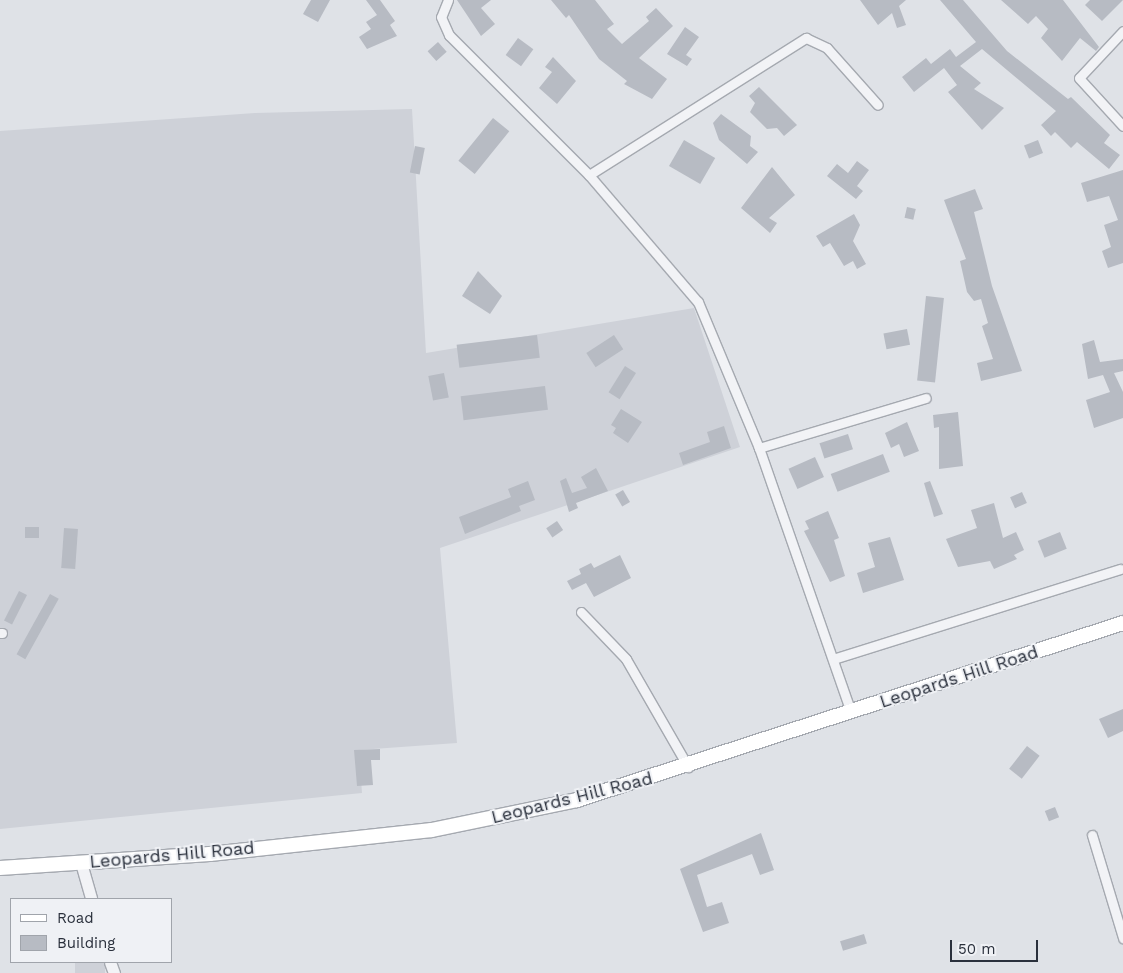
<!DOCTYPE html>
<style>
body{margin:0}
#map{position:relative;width:1123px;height:973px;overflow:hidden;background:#dfe2e7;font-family:"Work Sans",sans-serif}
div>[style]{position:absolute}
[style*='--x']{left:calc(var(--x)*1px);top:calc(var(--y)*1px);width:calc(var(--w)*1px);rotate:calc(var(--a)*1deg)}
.built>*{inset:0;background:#ced1d8;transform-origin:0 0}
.building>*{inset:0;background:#b7bbc3;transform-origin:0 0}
.roads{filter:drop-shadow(1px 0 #a5a9b0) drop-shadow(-1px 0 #a5a9b0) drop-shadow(0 1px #a5a9b0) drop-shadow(0 -1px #a5a9b0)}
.minor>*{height:9px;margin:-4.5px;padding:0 4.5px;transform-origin:4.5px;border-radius:4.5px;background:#f2f3f6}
.tertiary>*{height:11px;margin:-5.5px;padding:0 5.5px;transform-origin:5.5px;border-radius:5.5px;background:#f2f3f6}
.secondary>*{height:14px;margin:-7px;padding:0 7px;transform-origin:7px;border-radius:7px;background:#fff}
span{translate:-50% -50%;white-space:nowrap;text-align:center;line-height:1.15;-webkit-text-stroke:4px #eff1f5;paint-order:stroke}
.street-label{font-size:18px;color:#2a303c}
.legend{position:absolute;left:10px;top:898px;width:162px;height:65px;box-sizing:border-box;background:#eff1f5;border:1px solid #a0a4ab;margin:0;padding:6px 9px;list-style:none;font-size:15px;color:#2a303c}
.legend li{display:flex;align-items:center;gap:10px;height:25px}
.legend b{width:25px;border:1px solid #a0a4ab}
.scale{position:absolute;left:950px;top:940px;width:88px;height:22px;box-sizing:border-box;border:2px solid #2a303c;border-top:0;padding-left:6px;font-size:15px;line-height:18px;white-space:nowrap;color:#2a303c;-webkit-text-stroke:4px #eff1f5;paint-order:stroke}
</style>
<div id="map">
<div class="built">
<div style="clip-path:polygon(412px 109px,426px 353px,694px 308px,740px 447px,440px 548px,457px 743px,359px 750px,362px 793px,0 829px,0 131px,255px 113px)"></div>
<div style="left:75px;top:962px;width:30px;height:11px"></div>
</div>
<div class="building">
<div style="clip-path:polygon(311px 0,330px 0,318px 22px,303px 14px)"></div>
<div style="clip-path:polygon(366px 0,380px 0,395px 21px,390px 25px,397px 36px,367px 49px,359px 37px,371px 29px,366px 22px,377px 15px)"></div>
<div style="clip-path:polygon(457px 0,491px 0,481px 8px,495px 24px,481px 36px)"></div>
<div style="clip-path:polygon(551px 0,595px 0,614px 24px,607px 29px,622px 44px,649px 21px,646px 17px,656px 8px,673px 26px,639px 58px,667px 79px,652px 99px,624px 84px,627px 81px,599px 59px,569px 15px,566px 18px)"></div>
<div style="clip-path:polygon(860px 0,906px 0,899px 6px,906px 25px,897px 28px,892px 13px,878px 25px)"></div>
<div style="clip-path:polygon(940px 0,963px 0,1007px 51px,1068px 99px,1071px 97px,1110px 135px,1104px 143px,1120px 155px,1109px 169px,1077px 142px,1071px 148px,1055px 132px,1051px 136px,1041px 125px,1056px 111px,982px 49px,960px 66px,981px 83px,974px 89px,1004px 108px,982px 130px,948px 92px,957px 85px,944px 68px,914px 92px,902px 77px,926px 58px,931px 64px,950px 49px,956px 57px,976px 42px)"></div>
<div style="clip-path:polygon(1001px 0,1063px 0,1099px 47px,1096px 51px,1080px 38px,1062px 61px,1041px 38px,1048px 29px,1036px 16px,1028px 24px)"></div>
<div style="clip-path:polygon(1090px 0,1123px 0,1102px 21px,1085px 5px)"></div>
<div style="clip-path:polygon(685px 27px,699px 37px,686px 55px,692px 59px,687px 66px,667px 54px)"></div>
<div style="left:518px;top:38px;width:19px;height:21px;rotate:36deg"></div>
<div style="left:438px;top:42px;width:13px;height:14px;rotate:48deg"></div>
<div style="clip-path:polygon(553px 57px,576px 81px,557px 104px,539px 88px,552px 72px,545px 67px)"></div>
<div style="clip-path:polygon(759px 87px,797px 125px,784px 136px,777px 128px,767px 129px,750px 112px,755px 103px,749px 96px)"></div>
<div style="clip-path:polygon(721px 114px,751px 136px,750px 146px,758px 152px,747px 164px,719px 140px,713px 123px)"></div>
<div style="left:493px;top:118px;width:21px;height:55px;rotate:39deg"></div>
<div style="left:684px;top:140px;width:36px;height:30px;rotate:30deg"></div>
<div style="left:1038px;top:140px;width:14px;height:15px;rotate:69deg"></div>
<div style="left:415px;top:146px;width:10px;height:27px;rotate:11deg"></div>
<div style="clip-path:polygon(857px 161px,869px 170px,857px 186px,863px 191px,856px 199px,827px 176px,837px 164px,848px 173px)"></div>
<div style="clip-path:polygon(772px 167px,795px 195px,769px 218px,777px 223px,770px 233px,741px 208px)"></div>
<div style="clip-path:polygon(1123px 170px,1123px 263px,1108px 268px,1102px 251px,1111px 247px,1104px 225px,1118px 220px,1109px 196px,1087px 202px,1081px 183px)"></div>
<div style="clip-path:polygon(975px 189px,983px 209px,974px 212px,992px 286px,1022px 371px,981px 381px,977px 363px,993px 359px,982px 326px,988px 323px,981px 299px,974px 301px,967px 292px,960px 261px,966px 259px,944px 200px)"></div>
<div style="left:907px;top:207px;width:9px;height:11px;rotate:13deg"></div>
<div style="clip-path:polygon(854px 214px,860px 225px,853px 241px,866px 264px,857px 269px,853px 261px,844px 266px,830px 243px,823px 247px,816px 236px)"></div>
<div style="clip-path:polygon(478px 271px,502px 296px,490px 314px,462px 296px)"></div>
<div style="left:926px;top:296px;width:18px;height:85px;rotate:6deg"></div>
<div style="left:907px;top:329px;width:16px;height:24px;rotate:79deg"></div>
<div style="left:537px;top:335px;width:23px;height:81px;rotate:83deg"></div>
<div style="left:614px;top:335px;width:17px;height:33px;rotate:57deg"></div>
<div style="clip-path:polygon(1094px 340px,1100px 362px,1123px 359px,1123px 371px,1114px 373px,1123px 392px,1123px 418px,1094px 428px,1086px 400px,1110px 392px,1103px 375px,1088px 379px,1082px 344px)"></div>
<div style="left:625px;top:366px;width:13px;height:31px;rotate:32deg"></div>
<div style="left:444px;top:373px;width:25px;height:16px;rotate:79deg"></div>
<div style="left:545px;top:386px;width:24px;height:85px;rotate:83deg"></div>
<div style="clip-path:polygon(621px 409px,642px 422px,628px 443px,613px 433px,616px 428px,611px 425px)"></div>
<div style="clip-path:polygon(958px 412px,963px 466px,939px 469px,939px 427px,934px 428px,933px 415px)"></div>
<div style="clip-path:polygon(907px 422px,919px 451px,904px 457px,899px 444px,891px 448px,885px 433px)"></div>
<div style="clip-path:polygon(724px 426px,731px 448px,683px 465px,679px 453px,710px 442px,707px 432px)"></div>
<div style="left:848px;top:434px;width:16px;height:30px;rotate:72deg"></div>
<div style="left:883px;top:454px;width:19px;height:56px;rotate:69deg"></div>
<div style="left:815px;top:457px;width:22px;height:29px;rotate:66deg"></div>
<div style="clip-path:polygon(596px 468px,608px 491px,576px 503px,578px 508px,569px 512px,560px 481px,566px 478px,572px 493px,587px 488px,581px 477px)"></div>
<div style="clip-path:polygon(528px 481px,535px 500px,519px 506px,521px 511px,465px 534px,459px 517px,511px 497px,508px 489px)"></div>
<div style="clip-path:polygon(930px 481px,943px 514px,934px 517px,924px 483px)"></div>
<div style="left:623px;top:490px;width:14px;height:9px;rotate:60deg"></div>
<div style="left:1022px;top:492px;width:12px;height:13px;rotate:66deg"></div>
<div style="clip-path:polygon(994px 503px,1003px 538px,1016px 532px,1024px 550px,1014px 555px,1017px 559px,994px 569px,990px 561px,958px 567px,946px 539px,977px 528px,971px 510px)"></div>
<div style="clip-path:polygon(828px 511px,839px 538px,834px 540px,845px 576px,830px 582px,804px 531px,809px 529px,805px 521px)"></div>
<div style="left:557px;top:521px;width:11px;height:13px;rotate:56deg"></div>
<div style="left:25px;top:527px;width:14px;height:11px"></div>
<div style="left:64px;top:528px;width:14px;height:40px;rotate:4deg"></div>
<div style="left:1060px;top:532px;width:18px;height:24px;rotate:68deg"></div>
<div style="clip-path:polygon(890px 537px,904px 580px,863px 593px,857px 573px,875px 567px,868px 543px)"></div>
<div style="clip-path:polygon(620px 555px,631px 578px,594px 597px,586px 583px,572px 590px,567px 581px,581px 574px,579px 569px,591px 563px,594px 568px)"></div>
<div style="left:19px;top:591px;width:9px;height:33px;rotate:27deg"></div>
<div style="left:50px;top:594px;width:10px;height:69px;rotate:29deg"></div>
<div style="clip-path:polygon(1123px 709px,1123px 731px,1108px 738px,1099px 719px)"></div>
<div style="left:1027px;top:746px;width:16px;height:29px;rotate:38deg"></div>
<div style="clip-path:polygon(380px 749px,380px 760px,371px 760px,373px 785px,357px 786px,354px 750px)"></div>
<div style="left:1055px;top:807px;width:11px;height:11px;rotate:68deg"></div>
<div style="clip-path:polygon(761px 833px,774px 870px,760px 875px,752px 854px,697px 875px,707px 907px,722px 902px,729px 923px,703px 932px,680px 869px)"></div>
<div style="left:864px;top:934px;width:10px;height:25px;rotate:73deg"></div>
</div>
<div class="roads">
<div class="minor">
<div style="--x:448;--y:0;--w:18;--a:112"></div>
<div style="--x:441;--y:17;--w:20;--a:66"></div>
<div style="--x:449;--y:35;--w:198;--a:45"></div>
<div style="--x:589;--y:175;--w:167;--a:49.4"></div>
<div style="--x:698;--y:302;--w:158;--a:67.3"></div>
<div style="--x:759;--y:448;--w:280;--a:70.8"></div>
<div style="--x:1123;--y:31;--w:64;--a:133.1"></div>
<div style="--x:1079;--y:78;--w:65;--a:47.5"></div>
<div style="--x:589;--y:175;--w:257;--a:-32.3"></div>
<div style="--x:806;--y:38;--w:23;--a:25"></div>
<div style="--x:827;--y:48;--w:76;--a:48.2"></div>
<div style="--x:759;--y:448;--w:174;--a:-16.7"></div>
<div style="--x:581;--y:612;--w:65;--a:46.2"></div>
<div style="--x:626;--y:659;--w:125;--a:60.1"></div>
<div style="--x:0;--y:633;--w:2;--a:0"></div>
<div style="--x:833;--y:659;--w:301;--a:-17.4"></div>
<div style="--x:1092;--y:835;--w:108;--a:73.2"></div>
</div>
<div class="tertiary">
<div style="--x:81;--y:863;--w:37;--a:74"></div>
<div style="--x:110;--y:962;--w:12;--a:70"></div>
</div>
<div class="secondary">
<div style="--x:0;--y:868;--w:210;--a:-3.8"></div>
<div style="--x:210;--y:854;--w:223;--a:-6.2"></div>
<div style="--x:432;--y:830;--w:148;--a:-11.7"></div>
<div style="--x:577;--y:800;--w:574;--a:-17.96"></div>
</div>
</div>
<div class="street-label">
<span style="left:959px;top:677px;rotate:-18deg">Leopards Hill Road</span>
<span style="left:572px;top:798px;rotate:-14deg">Leopards Hill Road</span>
<span style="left:172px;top:855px;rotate:-5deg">Leopards Hill Road</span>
</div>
<ul class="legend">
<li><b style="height:6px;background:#fff"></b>Road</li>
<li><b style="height:14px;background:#b7bbc3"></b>Building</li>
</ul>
<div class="scale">50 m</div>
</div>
